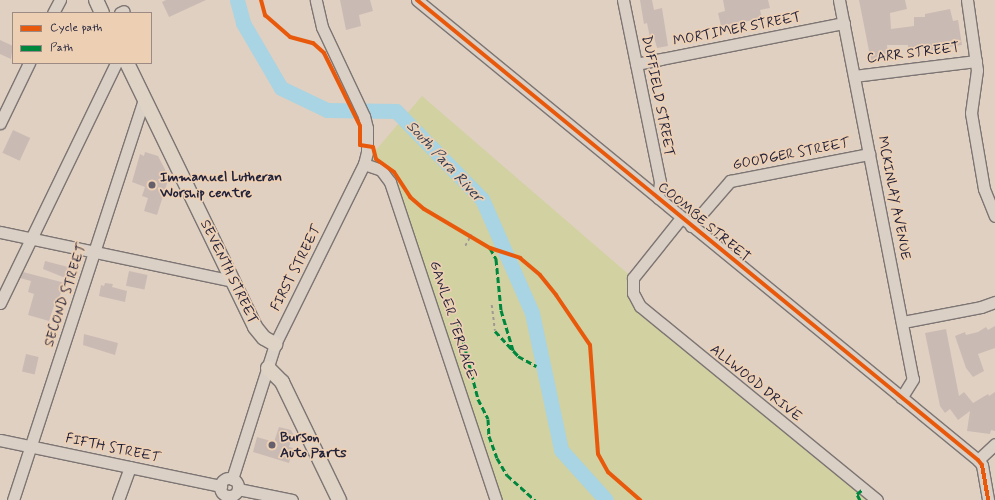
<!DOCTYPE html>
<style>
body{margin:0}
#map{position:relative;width:995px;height:500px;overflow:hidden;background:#e0d0c1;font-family:Mynerve,sans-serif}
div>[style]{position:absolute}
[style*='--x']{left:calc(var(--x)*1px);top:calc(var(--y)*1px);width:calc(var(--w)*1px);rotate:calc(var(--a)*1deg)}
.green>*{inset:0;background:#d1d1a1}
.river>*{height:15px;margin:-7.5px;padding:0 7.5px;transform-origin:7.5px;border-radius:7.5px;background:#a8d4e3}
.building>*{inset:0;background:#cabab4;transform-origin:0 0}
.path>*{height:1.5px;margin-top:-0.75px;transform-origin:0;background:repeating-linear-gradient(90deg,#9f9894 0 3px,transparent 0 6px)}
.roads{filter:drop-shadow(1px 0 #7c7573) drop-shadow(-1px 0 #7c7573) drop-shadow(0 1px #7c7573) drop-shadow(0 -1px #7c7573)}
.minor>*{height:11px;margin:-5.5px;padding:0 5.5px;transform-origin:5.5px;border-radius:5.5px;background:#dbd0c6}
.minor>.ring{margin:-5.5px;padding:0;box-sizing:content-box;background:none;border:11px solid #dbd0c6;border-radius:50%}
.major>*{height:14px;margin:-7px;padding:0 7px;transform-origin:7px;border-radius:7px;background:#ded3c5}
.quiet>*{height:3px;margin-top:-1.5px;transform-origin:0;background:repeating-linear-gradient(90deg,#00873e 0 6px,transparent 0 9px)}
.cycleway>*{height:4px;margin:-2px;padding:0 2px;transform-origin:2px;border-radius:2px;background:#e8590c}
.dots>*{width:11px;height:11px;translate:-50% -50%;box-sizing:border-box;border:2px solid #edd0b4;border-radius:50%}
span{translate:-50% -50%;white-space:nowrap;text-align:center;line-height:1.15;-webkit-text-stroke:3.5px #edd0b4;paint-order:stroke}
.street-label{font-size:14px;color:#22223b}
.poi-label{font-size:14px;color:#22223b;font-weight:700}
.left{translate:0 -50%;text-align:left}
.water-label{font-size:15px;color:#323d56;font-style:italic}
.legend{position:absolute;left:12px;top:12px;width:140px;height:52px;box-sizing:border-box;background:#edd0b4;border:1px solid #9c8a84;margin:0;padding:5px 7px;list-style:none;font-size:12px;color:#22223b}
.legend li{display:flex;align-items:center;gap:8px;height:20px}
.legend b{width:20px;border:1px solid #9c8a84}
</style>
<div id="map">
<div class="green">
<div style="clip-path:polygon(422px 96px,633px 278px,637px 300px,877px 500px,496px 500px,390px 182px,364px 164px)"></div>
</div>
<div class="river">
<div style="--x:237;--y:0;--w:24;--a:75"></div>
<div style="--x:243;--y:23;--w:75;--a:59.7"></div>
<div style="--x:281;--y:88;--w:51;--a:25.6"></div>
<div style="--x:327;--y:110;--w:69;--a:0.8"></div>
<div style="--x:396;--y:111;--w:123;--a:45.7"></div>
<div style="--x:482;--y:199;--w:124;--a:66.3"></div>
<div style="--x:532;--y:313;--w:140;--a:78"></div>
<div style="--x:561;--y:450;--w:67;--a:48"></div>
</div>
<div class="building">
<div style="clip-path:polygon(166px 0,206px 0,169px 17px,162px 2px)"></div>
<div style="clip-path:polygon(340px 0,370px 0,373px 11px,359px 15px,361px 26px,346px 30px)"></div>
<div style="clip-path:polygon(640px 0,652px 0,654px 10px,662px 8px,668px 46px,657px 48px,654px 37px,650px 38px,647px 23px,644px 24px)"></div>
<div style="clip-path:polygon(723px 0,768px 0,770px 8px,760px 10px,763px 22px,755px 23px,754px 20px,721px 26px,718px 13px,725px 11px)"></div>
<div style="clip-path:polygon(859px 0,905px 0,907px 9px,890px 13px,891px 29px,914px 26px,914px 17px,925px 17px,925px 14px,950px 9px,953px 21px,958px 20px,962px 45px,931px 50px,930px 46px,908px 49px,908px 45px,887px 45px,888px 54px,882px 55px,883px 59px,871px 61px)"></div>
<div style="clip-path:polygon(0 40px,13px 46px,11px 59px,0 54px)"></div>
<div style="left:13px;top:130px;width:19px;height:25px;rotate:25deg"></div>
<div style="clip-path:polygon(145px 152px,158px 156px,169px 177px,157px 215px,144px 211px,148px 198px,142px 196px,145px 187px,132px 182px,140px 154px,144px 156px)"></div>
<div style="clip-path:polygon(45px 261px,72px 268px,68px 279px,43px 269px)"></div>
<div style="left:129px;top:271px;width:19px;height:15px;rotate:12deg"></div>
<div style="clip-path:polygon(23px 272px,65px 283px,58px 300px,56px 300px,49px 321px,28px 315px,34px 294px,28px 292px,31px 281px,20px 278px)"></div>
<div style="clip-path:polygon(105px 283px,113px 284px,112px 287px,127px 291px,125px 302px,99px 296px,101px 285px,104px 286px)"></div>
<div style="clip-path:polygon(995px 326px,995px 348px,978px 354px,984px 371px,973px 377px,966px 368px,955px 336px,965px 332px,966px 335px,978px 332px,986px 327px,988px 330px)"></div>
<div style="clip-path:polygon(946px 329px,959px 396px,964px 392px,973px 403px,988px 394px,989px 396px,995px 392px,995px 431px,991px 430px,990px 434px,967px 431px,970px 411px,958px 420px,950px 409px,945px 413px,940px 406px,925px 333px)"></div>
<div style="clip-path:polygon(84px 334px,118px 343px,115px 355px,83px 345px)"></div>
<div style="left:26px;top:354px;width:13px;height:18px;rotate:13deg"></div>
<div style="clip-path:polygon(279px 427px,291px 430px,293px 434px,289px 447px,293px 448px,289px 463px,253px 452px,257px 437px,274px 442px)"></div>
</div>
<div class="path">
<div style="--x:465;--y:246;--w:13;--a:-61"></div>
<div style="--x:492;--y:305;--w:26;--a:83"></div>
</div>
<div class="roads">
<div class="minor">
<div style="--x:417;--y:0;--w:725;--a:39.35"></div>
<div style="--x:978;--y:460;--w:6;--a:51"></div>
<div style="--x:982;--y:465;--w:36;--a:80"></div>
<div style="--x:623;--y:0;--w:186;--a:78.5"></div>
<div style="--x:660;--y:182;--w:16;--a:97"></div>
<div style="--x:839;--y:0;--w:386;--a:79"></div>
<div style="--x:913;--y:379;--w:22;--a:122"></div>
<div style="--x:967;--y:0;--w:71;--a:81.9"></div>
<div style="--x:977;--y:70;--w:43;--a:97.9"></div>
<div style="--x:971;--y:113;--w:77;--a:80.3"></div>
<div style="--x:984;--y:189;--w:29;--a:68"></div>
<div style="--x:53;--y:13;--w:15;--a:-62"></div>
<div style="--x:120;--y:13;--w:4;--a:-27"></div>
<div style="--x:636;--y:64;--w:212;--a:-11.2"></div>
<div style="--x:854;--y:76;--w:123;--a:-7"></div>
<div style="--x:0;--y:123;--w:67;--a:-64.2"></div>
<div style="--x:364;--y:164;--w:18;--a:19"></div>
<div style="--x:381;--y:170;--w:15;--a:53"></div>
<div style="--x:390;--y:182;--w:335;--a:71.6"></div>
<div style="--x:681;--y:218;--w:77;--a:128.7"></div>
<div style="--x:633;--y:278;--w:15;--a:90"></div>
<div style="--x:633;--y:293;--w:15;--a:62"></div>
<div style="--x:640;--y:306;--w:306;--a:39.3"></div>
<div style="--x:691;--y:226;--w:60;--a:-49.1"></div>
<div style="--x:730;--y:181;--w:142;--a:-11"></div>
<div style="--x:0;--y:232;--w:238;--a:11.9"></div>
<div style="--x:0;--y:303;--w:267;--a:-64.2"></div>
<div style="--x:903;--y:322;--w:79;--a:-10.9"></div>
<div style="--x:981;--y:307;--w:15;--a:-20"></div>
<div style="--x:0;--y:440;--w:226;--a:11.8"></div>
<div style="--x:978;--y:460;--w:23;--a:-43"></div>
<div class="ring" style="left:220px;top:478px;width:7px;height:7px"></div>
<div style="--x:232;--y:479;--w:142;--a:-72.3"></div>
<div style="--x:275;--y:344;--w:201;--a:-63.7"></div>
<div style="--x:364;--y:164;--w:12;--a:-76"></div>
<div style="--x:367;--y:152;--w:24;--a:-90"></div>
<div style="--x:367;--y:128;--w:12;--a:-104"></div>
<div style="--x:364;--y:116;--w:98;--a:-115.3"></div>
<div style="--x:322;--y:27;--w:28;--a:-103"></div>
<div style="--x:238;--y:489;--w:55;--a:11.5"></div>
<div style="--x:13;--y:500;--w:422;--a:-71.9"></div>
<div style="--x:118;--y:500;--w:35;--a:-70"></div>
</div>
<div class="major">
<div style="--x:96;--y:0;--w:14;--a:65"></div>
<div style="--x:127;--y:63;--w:293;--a:64.1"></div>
<div style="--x:255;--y:327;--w:14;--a:51"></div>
<div style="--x:264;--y:338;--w:13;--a:29"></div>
<div style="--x:268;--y:368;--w:20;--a:45"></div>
<div style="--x:282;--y:382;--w:131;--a:64.2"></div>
</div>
</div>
<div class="quiet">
<div style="--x:490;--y:248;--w:13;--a:61"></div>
<div style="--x:496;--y:259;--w:51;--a:84.4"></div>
<div style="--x:501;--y:310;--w:42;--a:73.3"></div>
<div style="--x:458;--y:321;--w:81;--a:75.6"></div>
<div style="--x:478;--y:399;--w:22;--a:63"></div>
<div style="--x:488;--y:419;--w:17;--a:87"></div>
<div style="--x:489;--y:436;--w:23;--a:70"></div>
<div style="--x:497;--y:458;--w:20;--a:60"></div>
<div style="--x:507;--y:475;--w:38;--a:42"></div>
<div style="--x:495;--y:331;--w:34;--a:47"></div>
<div style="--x:518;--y:356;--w:21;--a:29"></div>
<div style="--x:860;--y:500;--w:7;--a:-117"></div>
<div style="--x:857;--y:494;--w:8;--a:-40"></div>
</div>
<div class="cycleway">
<div style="--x:261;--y:0;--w:16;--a:75"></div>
<div style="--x:265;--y:15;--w:33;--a:41"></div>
<div style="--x:290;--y:37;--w:24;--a:15"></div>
<div style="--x:313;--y:43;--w:15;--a:42"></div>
<div style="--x:324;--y:53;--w:81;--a:63.7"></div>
<div style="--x:360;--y:126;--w:19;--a:90"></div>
<div style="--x:360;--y:145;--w:13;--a:9"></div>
<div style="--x:373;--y:147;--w:12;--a:76"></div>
<div style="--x:376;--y:159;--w:22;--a:36"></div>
<div style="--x:394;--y:172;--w:30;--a:57"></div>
<div style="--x:410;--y:197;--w:18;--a:41"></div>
<div style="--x:424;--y:209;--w:77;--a:30.6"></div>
<div style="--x:490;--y:248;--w:32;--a:18"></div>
<div style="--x:520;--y:258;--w:26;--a:40"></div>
<div style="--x:540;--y:275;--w:26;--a:51"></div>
<div style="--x:556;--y:295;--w:60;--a:55.8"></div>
<div style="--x:590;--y:345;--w:109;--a:85.8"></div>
<div style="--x:598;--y:454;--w:21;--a:61"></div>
<div style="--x:608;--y:472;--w:43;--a:41.2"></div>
<div style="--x:417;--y:0;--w:725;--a:39.35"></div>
<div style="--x:978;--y:460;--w:6;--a:51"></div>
<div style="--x:982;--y:465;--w:36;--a:80"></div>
</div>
<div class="dots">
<div style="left:152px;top:185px;background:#645f6a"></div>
<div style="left:272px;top:445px;background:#645f6a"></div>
</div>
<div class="street-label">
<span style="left:737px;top:29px;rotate:-11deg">MORTIMER STREET</span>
<span style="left:913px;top:53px;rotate:-7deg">CARR STREET</span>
<span style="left:658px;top:96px;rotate:79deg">DUFFIELD STREET</span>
<span style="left:791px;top:154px;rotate:-11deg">GOODGER STREET</span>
<span style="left:894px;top:198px;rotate:79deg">MCKINLAY AVENUE</span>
<span style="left:704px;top:222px;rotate:40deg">COOMBE STREET</span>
<span style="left:296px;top:268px;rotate:-63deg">FIRST STREET</span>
<span style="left:229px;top:272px;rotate:64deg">SEVENTH STREET</span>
<span style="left:65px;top:295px;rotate:-72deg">SECOND STREET</span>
<span style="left:453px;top:320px;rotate:72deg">GAWLER TERRACE</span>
<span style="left:756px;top:383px;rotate:39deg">ALLWOOD DRIVE</span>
<span style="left:113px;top:448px;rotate:12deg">FIFTH STREET</span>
</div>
<div class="poi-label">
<span class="left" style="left:160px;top:185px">Immanuel Lutheran<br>Worship centre</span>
<span class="left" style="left:280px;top:445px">Burson<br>Auto Parts</span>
</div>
<div class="water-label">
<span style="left:444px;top:162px;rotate:47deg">South Para River</span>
</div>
<ul class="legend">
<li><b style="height:5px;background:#e8590c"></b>Cycle path</li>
<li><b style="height:5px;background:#00873e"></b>Path</li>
</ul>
</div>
